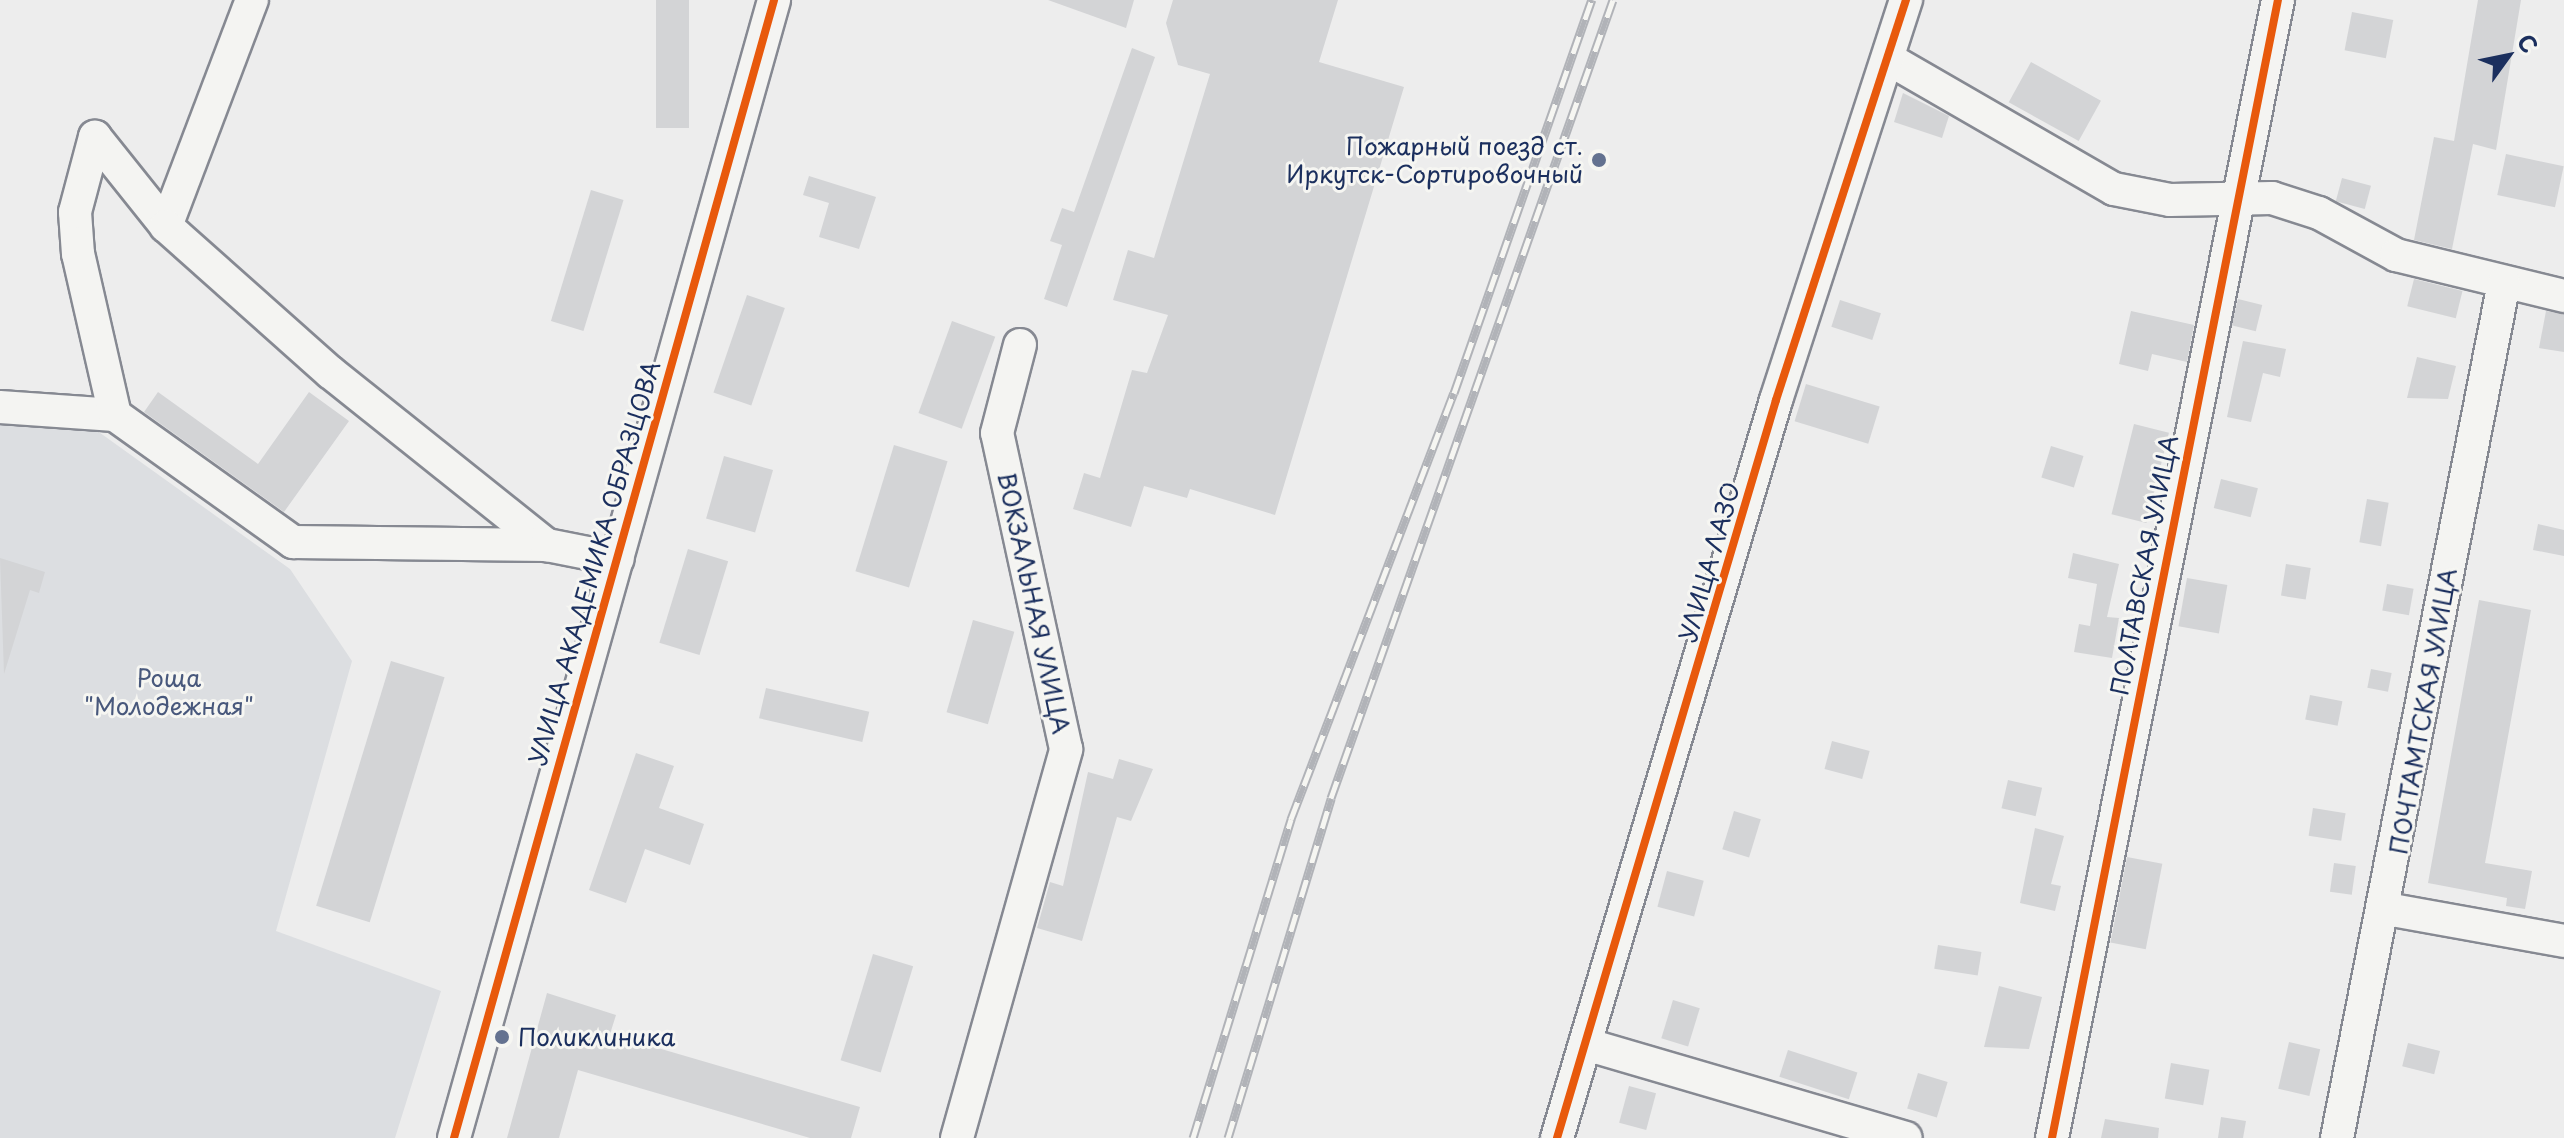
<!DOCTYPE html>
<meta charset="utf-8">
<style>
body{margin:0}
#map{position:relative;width:2564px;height:1138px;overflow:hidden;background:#ededed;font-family:"Playpen Sans",sans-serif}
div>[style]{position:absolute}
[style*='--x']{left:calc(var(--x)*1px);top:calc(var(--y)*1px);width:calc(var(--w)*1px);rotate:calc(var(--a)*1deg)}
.green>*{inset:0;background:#dcdee1}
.building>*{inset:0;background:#d3d4d6;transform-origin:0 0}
.roads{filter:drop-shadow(2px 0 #868992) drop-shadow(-2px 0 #868992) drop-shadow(0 2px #868992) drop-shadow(0 -2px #868992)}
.minor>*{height:32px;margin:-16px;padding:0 16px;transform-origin:16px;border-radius:16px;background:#f4f4f2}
.rail>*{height:9px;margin-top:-4.5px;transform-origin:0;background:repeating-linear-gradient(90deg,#f6f6f2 0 18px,#b1b3b8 0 36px);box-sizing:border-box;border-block:2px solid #b1b3b8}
.cycleway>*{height:8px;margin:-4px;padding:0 4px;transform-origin:4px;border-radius:4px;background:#e8590c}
.dots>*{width:22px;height:22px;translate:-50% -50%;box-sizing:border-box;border:4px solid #f6f6f2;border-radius:50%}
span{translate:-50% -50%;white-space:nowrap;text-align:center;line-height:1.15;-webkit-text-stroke:6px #f6f6f2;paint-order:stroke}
.poi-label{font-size:24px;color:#1b2f5e}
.right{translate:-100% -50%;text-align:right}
.left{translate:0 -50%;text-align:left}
.street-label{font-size:24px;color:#1b2f5e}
.park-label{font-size:24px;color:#48587c}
.north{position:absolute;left:2468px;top:16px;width:80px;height:80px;-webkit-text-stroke:6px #f6f6f2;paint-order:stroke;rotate:57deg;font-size:22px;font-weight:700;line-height:32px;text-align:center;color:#1b2f5e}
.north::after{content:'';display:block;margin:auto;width:28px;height:36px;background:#1b2f5e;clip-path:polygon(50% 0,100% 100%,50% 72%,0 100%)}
</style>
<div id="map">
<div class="green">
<div style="clip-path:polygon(0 422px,96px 430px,290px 569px,352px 661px,276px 931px,441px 991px,395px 1138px,0 1138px)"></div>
</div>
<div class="building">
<div style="left:656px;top:0;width:33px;height:128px"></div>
<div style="clip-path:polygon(1048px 0,1134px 0,1126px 28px)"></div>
<div style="clip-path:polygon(1173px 0,1338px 0,1319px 62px,1404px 87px,1275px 515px,1190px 489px,1187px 498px,1144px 486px,1131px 527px,1073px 509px,1084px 473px,1100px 478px,1132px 370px,1147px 373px,1168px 315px,1113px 300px,1128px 250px,1154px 258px,1210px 74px,1178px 65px,1166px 23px)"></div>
<div style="clip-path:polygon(2478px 0,2521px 0,2496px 150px,2473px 144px,2452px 249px,2414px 240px,2434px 137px,2454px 141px)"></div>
<div style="left:2352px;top:12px;width:42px;height:39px;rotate:11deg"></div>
<div style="clip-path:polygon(1132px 48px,1155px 57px,1067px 307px,1044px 299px,1062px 245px,1050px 241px,1062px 208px,1074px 212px)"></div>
<div style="left:2031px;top:62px;width:80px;height:46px;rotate:29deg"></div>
<div style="clip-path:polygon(1903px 93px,1949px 116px,1942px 138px,1894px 122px)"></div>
<div style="left:2506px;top:154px;width:59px;height:42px;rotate:12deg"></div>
<div style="clip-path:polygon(809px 176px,876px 197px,859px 249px,819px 237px,829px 203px,803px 195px)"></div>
<div style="left:2342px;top:178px;width:30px;height:24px;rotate:15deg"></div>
<div style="left:591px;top:190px;width:34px;height:137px;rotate:17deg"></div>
<div style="left:2414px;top:279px;width:50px;height:28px;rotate:14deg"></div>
<div style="left:747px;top:295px;width:40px;height:103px;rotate:19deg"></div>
<div style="left:2238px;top:299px;width:25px;height:27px;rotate:14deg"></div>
<div style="left:1840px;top:300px;width:43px;height:28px;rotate:18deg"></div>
<div style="clip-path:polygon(2131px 311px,2194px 325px,2187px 362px,2152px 354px,2148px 371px,2119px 364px)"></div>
<div style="clip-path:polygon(2546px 311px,2564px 314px,2564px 352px,2539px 348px)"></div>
<div style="left:952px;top:321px;width:46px;height:98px;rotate:20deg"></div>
<div style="clip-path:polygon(2243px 341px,2286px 349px,2280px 377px,2263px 373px,2251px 422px,2227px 417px)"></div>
<div style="clip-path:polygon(2417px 357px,2456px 366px,2448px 399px,2407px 398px)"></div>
<div style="left:1806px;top:384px;width:77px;height:39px;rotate:17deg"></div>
<div style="clip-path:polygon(158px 392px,258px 464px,309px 392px,349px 421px,284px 512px,144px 412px)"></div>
<div style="left:2134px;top:424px;width:36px;height:93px;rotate:14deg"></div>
<div style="left:894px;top:445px;width:56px;height:132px;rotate:17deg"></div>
<div style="left:2051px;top:446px;width:34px;height:33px;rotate:17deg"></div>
<div style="left:724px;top:456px;width:51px;height:65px;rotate:16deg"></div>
<div style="left:2221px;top:479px;width:38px;height:30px;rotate:14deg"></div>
<div style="left:2367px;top:499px;width:22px;height:44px;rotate:10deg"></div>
<div style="clip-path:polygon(2538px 524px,2564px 530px,2564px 556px,2533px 550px)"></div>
<div style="left:688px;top:549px;width:42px;height:98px;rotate:17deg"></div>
<div style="clip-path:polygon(2073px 553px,2119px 564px,2107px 617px,2119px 618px,2112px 658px,2074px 652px,2079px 624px,2090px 626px,2097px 584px,2068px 578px)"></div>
<div style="clip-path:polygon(0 558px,45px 572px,39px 593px,30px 590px,4px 674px)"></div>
<div style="left:2286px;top:564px;width:25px;height:32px;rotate:9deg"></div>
<div style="left:2187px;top:578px;width:41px;height:49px;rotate:10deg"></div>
<div style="left:2387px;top:584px;width:27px;height:27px;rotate:10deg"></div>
<div style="clip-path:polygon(2479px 600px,2531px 610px,2485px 863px,2532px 871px,2525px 909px,2506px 906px,2507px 898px,2428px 883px)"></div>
<div style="left:973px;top:620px;width:43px;height:96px;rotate:16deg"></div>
<div style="left:391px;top:661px;width:56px;height:256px;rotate:17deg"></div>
<div style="left:2371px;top:669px;width:21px;height:19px;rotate:11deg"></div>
<div style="left:766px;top:688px;width:106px;height:31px;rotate:13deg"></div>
<div style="left:2310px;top:695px;width:33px;height:25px;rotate:11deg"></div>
<div style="left:1832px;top:741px;width:39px;height:29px;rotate:15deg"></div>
<div style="clip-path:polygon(636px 753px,674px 766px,659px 808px,704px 824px,690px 865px,645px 849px,626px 903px,589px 890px)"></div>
<div style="clip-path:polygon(1119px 759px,1153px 769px,1131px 821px,1117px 817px,1082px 941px,1037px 928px,1050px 882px,1063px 886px,1088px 772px,1113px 779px)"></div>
<div style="left:2008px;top:780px;width:35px;height:29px;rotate:13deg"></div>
<div style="left:2313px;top:808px;width:33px;height:28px;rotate:9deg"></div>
<div style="left:1734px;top:811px;width:28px;height:40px;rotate:17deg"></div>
<div style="clip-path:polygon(2035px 828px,2064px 836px,2051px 884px,2061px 886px,2055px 911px,2020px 903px)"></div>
<div style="left:2127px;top:857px;width:36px;height:87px;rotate:11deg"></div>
<div style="left:2334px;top:863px;width:22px;height:29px;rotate:8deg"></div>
<div style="left:1667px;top:871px;width:38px;height:37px;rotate:15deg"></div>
<div style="left:1938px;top:945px;width:44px;height:24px;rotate:9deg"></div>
<div style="left:873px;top:954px;width:42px;height:111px;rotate:17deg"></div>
<div style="clip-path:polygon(1999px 986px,2042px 997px,2029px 1049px,1984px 1047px)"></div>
<div style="clip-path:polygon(547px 993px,616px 1015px,610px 1034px,860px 1107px,851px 1138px,810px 1138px,578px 1070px,559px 1138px,507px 1138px)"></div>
<div style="left:1673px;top:1000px;width:28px;height:40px;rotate:17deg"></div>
<div style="left:2289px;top:1042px;width:32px;height:48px;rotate:13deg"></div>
<div style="left:2408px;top:1043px;width:33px;height:24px;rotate:14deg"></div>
<div style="left:1788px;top:1050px;width:73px;height:28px;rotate:18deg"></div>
<div style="left:2171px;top:1063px;width:39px;height:36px;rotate:10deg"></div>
<div style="left:1918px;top:1073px;width:31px;height:37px;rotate:17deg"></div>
<div style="left:1629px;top:1086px;width:28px;height:38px;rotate:15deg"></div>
<div style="clip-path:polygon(2221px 1117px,2246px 1121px,2243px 1138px,2218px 1138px)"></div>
<div style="clip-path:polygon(2105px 1119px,2159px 1128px,2158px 1138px,2101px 1138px)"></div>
</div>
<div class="roads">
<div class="minor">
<div style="--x:1892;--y:61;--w:256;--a:30"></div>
<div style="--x:2114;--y:189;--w:57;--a:11.1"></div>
<div style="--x:2170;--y:200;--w:102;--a:-1.1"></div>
<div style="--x:2272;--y:198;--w:49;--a:17.7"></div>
<div style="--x:2319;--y:213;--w:88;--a:28.6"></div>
<div style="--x:2396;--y:255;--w:173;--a:13.7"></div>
<div style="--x:166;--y:226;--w:242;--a:-69.2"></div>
<div style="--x:0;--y:407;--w:115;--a:4"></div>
<div style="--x:115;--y:415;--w:165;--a:-102.9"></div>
<div style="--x:78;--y:254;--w:42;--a:-94.1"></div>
<div style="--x:75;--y:212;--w:78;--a:-75.1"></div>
<div style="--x:95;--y:137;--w:114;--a:51.4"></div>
<div style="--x:166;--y:226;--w:220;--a:41.7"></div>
<div style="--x:330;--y:372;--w:278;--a:38.6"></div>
<div style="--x:115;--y:415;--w:219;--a:35.5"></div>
<div style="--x:293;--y:542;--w:254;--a:0.7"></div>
<div style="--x:547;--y:545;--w:72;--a:11.2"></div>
<div style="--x:2387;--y:909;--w:180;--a:10.2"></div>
<div style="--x:1585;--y:1044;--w:334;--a:16.3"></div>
<div style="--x:454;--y:1138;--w:1182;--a:-74.29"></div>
<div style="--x:957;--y:1138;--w:404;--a:-74.3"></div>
<div style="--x:1066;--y:749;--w:323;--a:-102.3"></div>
<div style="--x:997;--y:433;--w:91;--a:-75.4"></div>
<div style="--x:1557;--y:1138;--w:770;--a:-73.47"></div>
<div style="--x:1776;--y:400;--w:421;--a:-72"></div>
<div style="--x:2052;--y:1138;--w:1160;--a:-78.77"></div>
<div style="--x:2337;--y:1138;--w:871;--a:-78.95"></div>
</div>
</div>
<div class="rail">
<div style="--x:1193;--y:1138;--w:334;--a:-72.9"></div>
<div style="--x:1291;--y:819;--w:456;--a:-69.1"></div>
<div style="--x:1454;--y:393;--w:417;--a:-70.7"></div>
<div style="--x:1228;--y:1138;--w:355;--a:-73.1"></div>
<div style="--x:1331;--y:798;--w:846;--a:-70.54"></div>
</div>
<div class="cycleway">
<div style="--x:454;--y:1138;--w:1182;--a:-74.29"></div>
<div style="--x:1557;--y:1138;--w:770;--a:-73.47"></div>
<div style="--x:1776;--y:400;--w:421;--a:-72"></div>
<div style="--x:2052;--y:1138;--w:1160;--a:-78.77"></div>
</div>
<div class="dots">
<div style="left:1599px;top:160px;background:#647290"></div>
<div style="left:502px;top:1037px;background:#647290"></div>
</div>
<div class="poi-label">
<span class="right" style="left:1583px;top:160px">Пожарный поезд ст.<br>Иркутск-Сортировочный</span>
<span class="left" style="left:518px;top:1037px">Поликлиника</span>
</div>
<div class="street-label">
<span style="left:1709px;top:562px;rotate:-74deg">УЛИЦА ЛАЗО</span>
<span style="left:594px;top:563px;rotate:-74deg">УЛИЦА АКАДЕМИКА ОБРАЗЦОВА</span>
<span style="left:2144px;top:565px;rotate:-79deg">ПОЛТАВСКАЯ УЛИЦА</span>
<span style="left:1034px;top:603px;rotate:78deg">ВОКЗАЛЬНАЯ УЛИЦА</span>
<span style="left:2423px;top:711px;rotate:-80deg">ПОЧТАМТСКАЯ УЛИЦА</span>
</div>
<div class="park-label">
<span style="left:169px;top:692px">Роща<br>"Молодежная"</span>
</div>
<div class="north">С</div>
</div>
